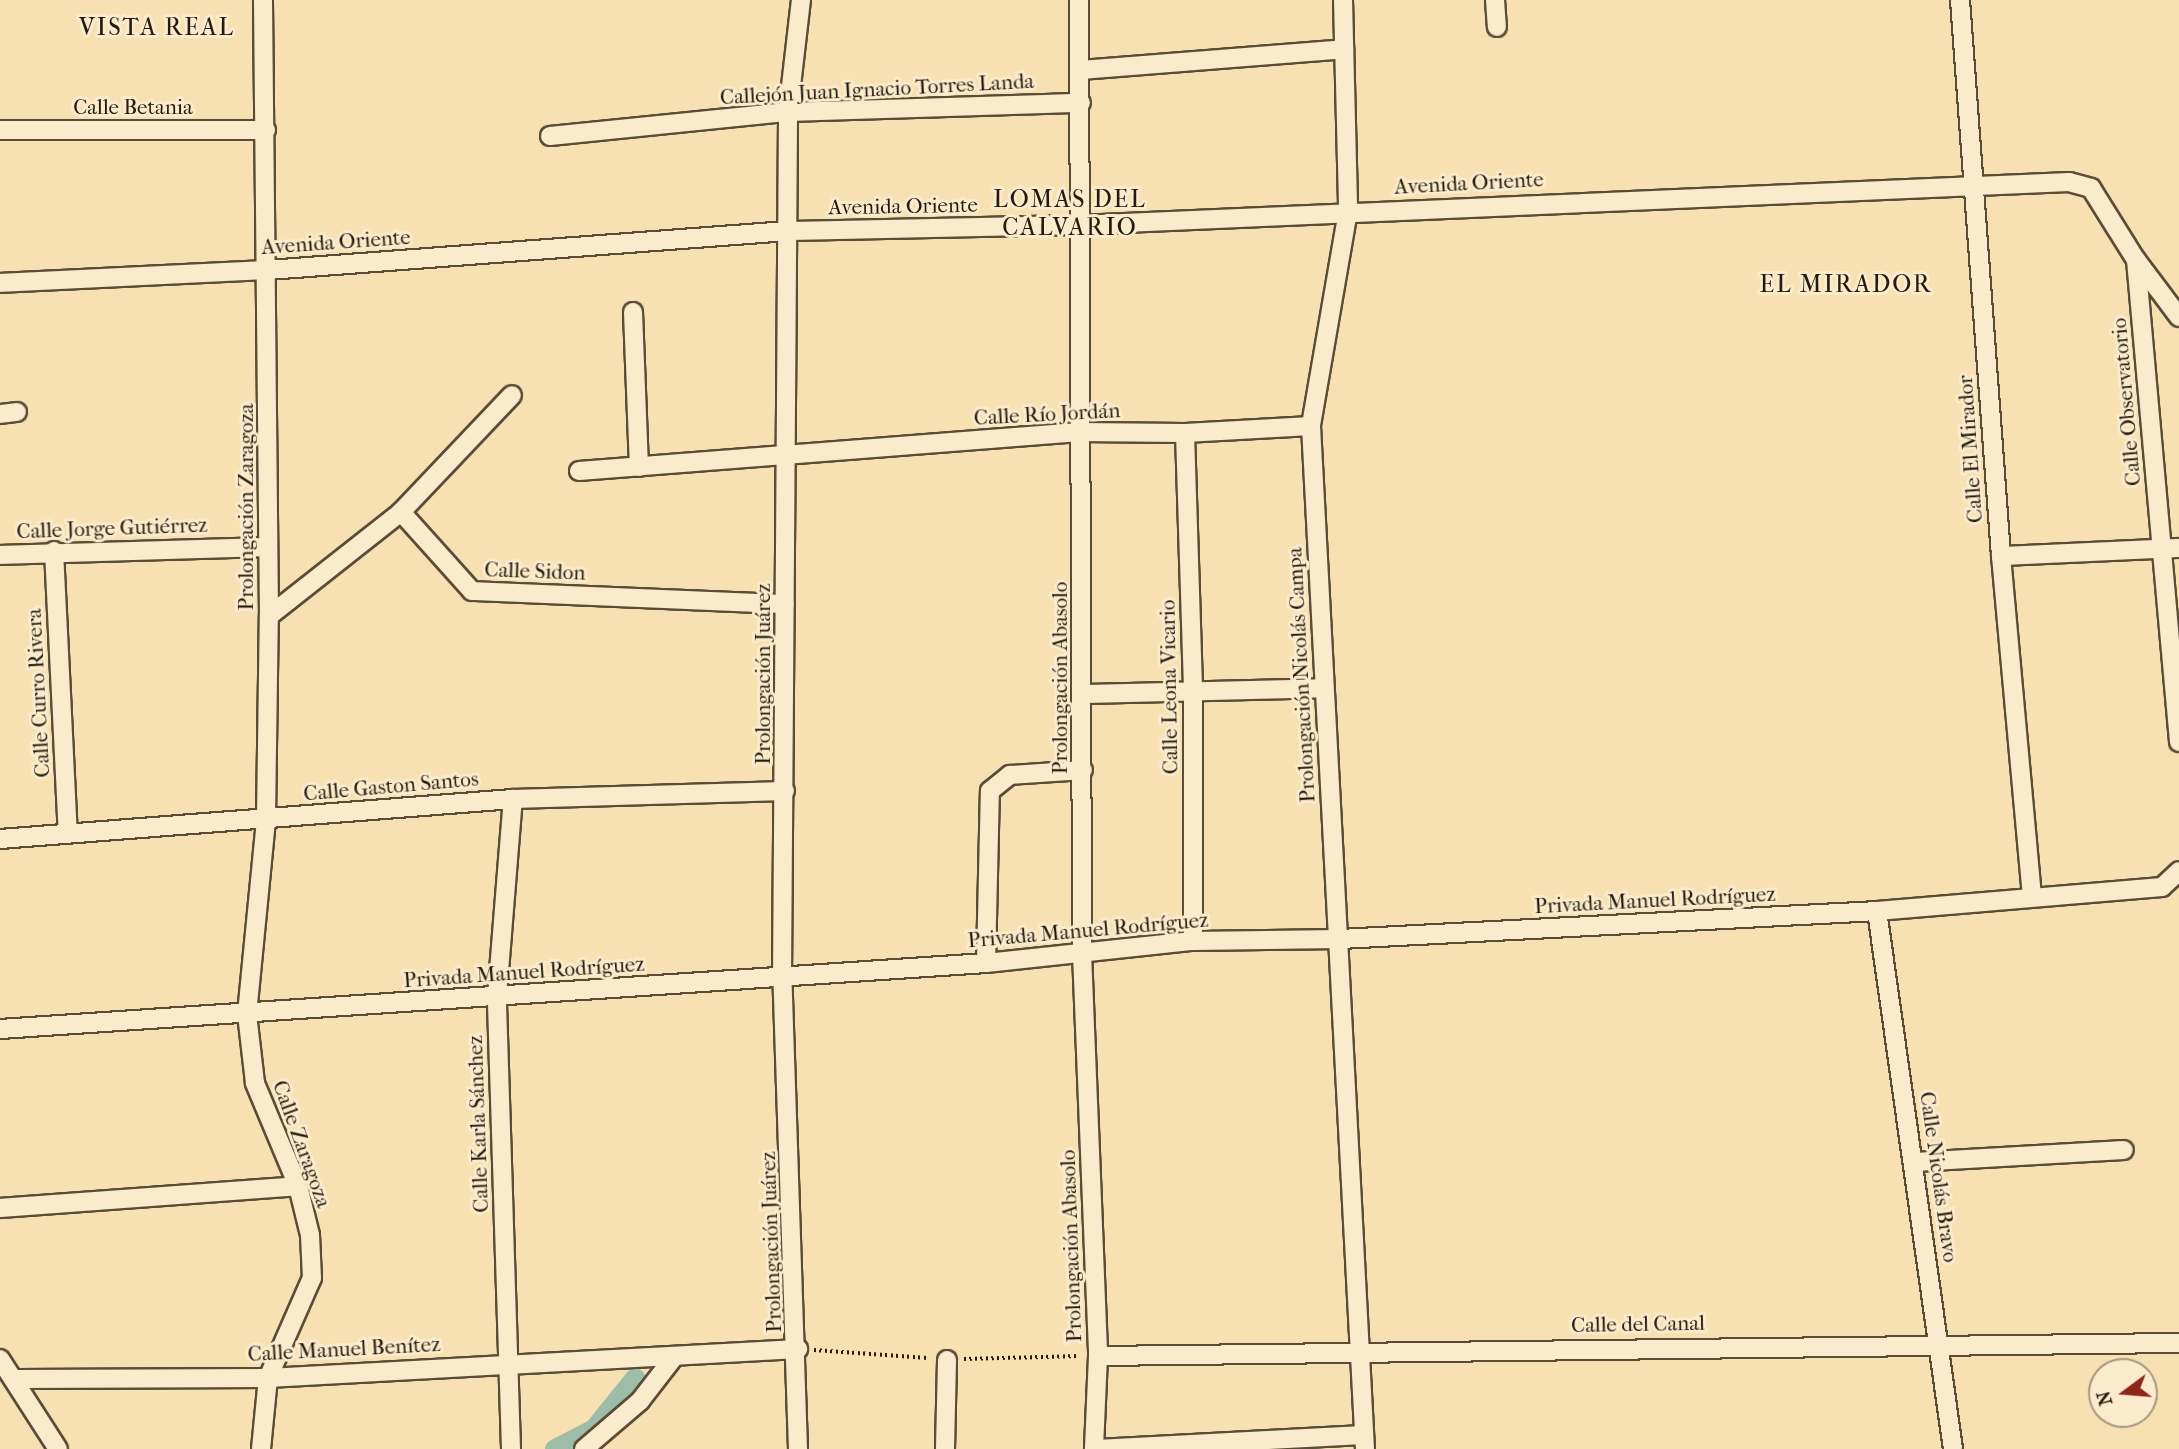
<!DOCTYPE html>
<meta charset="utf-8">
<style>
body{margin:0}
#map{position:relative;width:2179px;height:1449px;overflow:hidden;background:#f7e0b1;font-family:"IM FELL French Canon",serif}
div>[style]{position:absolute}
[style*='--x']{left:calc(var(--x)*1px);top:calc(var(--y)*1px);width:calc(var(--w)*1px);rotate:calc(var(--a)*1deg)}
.canal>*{height:21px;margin:-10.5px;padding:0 10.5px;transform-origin:10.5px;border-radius:10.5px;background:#9ebda8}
.path>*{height:3.5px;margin-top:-1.75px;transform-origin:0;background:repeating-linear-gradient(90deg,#261a0e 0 2px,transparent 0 5.5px)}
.roads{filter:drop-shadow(2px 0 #5a4c37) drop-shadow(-2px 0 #5a4c37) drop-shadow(0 2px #5a4c37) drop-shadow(0 -2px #5a4c37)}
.minor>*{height:18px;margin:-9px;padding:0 9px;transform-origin:9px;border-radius:9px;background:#faebcc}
span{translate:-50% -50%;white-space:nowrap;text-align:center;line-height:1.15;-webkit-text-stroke:6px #faebcc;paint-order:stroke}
.street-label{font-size:21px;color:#261a0e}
.quarter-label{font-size:24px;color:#261a0e;letter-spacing:2px}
.north{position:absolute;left:2088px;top:1358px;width:70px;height:70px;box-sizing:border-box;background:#faebcc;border:2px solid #a59780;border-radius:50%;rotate:254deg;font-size:19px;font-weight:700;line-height:28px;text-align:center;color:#261a0e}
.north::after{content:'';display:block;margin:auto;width:24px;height:32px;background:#8f2418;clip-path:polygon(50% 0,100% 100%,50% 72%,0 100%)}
</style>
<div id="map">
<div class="canal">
<div style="--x:555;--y:1449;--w:44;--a:-27.1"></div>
<div style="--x:594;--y:1429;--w:65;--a:-51.2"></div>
</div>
<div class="path">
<div style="--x:814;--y:1350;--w:114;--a:4"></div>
<div style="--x:964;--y:1359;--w:115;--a:-1.5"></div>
</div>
<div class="roads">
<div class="minor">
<div style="--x:1079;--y:0;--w:953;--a:89.82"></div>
<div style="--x:1082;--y:953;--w:403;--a:87.7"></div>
<div style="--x:1098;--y:1356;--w:93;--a:92.5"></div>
<div style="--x:1343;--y:0;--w:211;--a:88.6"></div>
<div style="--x:1348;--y:211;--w:218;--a:99.8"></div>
<div style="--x:1311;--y:426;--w:1024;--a:86.98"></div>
<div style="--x:1495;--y:0;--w:27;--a:86"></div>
<div style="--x:1960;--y:0;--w:558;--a:85.78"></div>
<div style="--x:2001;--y:556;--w:340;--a:84.8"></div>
<div style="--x:1080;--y:70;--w:265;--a:-4.5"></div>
<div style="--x:0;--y:130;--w:266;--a:0"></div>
<div style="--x:550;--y:136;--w:239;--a:-5.8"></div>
<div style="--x:788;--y:112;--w:293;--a:-1.8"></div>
<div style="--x:2137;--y:261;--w:70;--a:53.1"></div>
<div style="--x:0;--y:283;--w:268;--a:-2.8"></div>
<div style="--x:268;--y:270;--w:521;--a:-4.29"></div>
<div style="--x:788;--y:231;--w:290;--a:-1.2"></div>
<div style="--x:1078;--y:225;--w:992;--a:-2.48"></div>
<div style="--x:2069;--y:182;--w:23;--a:15"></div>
<div style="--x:2091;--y:188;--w:85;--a:58"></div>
<div style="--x:2136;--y:260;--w:484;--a:84.9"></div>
<div style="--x:633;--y:312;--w:155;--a:87.8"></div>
<div style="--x:0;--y:414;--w:17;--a:-7"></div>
<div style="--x:1185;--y:433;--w:259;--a:88.2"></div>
<div style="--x:1193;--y:692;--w:249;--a:90"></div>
<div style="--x:579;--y:471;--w:502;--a:-4.46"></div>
<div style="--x:1079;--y:432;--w:106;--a:0.5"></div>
<div style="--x:1185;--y:433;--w:126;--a:-3.2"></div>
<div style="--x:401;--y:512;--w:106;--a:48.1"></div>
<div style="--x:472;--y:591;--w:313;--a:2.4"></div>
<div style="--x:54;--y:551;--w:282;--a:87.2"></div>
<div style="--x:0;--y:555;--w:267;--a:-1.7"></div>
<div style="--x:2001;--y:556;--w:178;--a:-2.6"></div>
<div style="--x:269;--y:616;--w:168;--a:-38.2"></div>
<div style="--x:401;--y:512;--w:161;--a:-46.5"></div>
<div style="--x:1085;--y:694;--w:239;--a:-1.4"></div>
<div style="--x:0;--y:839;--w:515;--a:-4.46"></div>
<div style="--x:513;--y:799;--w:272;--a:-1.7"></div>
<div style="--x:1877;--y:911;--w:543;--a:81.96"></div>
<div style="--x:986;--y:963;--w:172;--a:-88.7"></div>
<div style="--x:990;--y:791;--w:26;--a:-39"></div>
<div style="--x:1010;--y:775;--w:73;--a:-3.9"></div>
<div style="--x:0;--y:1029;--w:988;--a:-3.83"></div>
<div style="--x:986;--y:963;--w:208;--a:-6.1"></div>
<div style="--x:1193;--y:941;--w:147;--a:-0.8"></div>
<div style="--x:1340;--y:939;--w:538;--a:-2.98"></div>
<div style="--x:1877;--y:911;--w:286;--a:-4.8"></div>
<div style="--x:2162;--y:887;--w:23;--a:-43"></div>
<div style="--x:1915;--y:1162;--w:209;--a:-3.3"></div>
<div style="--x:0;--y:1208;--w:299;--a:-4.2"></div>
<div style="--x:1098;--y:1356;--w:1081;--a:-0.69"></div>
<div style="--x:0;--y:1359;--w:107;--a:57.2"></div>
<div style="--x:17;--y:1379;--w:251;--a:-0.2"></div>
<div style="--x:268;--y:1378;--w:531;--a:-3.13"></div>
<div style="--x:261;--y:1449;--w:71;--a:-84.4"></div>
<div style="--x:268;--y:1378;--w:109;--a:-66.3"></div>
<div style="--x:312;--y:1278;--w:43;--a:-92.7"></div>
<div style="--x:310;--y:1235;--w:50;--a:-103.8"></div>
<div style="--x:298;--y:1186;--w:112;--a:-112.7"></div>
<div style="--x:255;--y:1083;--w:69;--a:-96.6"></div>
<div style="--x:247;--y:1014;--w:196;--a:-84.4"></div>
<div style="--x:266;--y:819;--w:203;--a:-89.2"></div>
<div style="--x:269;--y:616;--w:616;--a:-90.56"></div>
<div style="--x:511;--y:1449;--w:453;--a:-91.8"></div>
<div style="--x:497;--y:996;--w:198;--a:-85.4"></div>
<div style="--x:584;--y:1449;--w:74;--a:-40.6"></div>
<div style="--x:640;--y:1401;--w:56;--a:-52.3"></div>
<div style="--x:798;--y:1449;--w:471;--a:-91.9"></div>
<div style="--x:782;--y:978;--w:866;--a:-89.6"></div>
<div style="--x:788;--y:112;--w:113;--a:-83.4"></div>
<div style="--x:945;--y:1449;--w:89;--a:-88.7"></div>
<div style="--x:1096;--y:1449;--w:268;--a:-3"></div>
</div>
</div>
<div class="street-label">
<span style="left:877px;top:89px;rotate:-3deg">Callejón Juan Ignacio Torres Landa</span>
<span style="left:133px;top:107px">Calle Betania</span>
<span style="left:1469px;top:183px;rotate:-3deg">Avenida Oriente</span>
<span style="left:903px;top:206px;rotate:-1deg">Avenida Oriente</span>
<span style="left:336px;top:242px;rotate:-4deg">Avenida Oriente</span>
<span style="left:2126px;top:402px;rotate:-95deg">Calle Observatorio</span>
<span style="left:1047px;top:414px;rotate:-3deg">Calle Río Jordán</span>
<span style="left:1970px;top:449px;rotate:-94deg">Calle El Mirador</span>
<span style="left:246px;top:507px;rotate:-90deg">Prolongación Zaragoza</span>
<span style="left:112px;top:528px;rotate:-2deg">Calle Jorge Gutiérrez</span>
<span style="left:535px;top:571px;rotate:2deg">Calle Sidon</span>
<span style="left:763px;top:674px;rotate:-90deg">Prolongación Juárez</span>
<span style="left:1301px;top:675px;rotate:-93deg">Prolongación Nicolás Campa</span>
<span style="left:1060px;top:678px;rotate:-90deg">Prolongación Abasolo</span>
<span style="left:1169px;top:687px;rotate:-91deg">Calle Leona Vicario</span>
<span style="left:38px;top:693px;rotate:-93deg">Calle Curro Rivera</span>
<span style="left:391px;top:786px;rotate:-5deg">Calle Gaston Santos</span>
<span style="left:1655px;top:900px;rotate:-3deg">Privada Manuel Rodríguez</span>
<span style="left:1088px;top:930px;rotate:-5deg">Privada Manuel Rodríguez</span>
<span style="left:524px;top:972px;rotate:-4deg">Privada Manuel Rodríguez</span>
<span style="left:478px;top:1124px;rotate:-92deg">Calle Karla Sánchez</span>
<span style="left:302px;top:1144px;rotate:70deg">Calle Zaragoza</span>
<span style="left:1939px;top:1177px;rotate:82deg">Calle Nicolás Bravo</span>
<span style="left:771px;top:1242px;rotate:-92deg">Prolongación Juárez</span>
<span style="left:1071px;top:1246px;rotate:-92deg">Prolongación Abasolo</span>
<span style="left:1638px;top:1324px;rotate:-1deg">Calle del Canal</span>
<span style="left:344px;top:1349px;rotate:-3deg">Calle Manuel Benítez</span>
</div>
<div class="quarter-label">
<span style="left:157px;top:28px">VISTA REAL</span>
<span style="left:1070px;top:214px">LOMAS DEL<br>CALVARIO</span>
<span style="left:1846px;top:285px">EL MIRADOR</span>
</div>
<div class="north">N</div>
</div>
